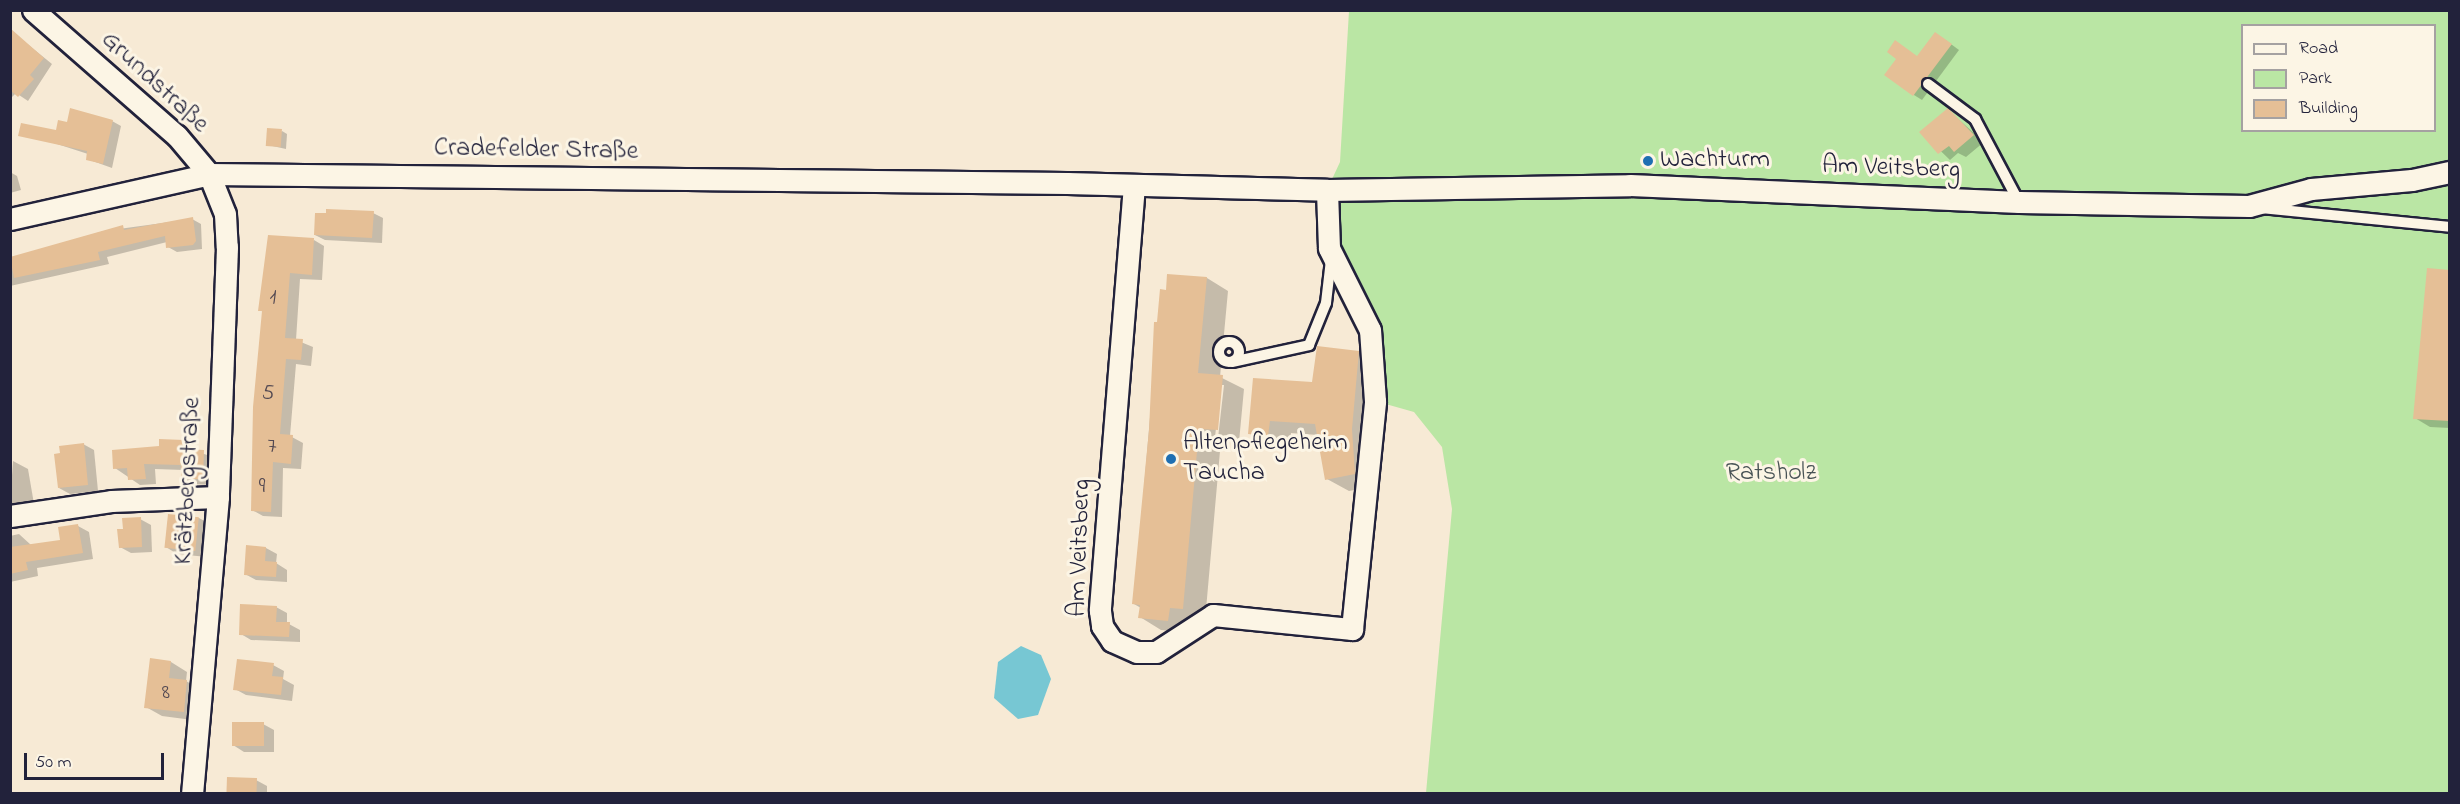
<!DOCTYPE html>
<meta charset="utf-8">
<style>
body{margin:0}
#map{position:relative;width:2460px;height:804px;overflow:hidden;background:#f7ead5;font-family:"Indie Flower",sans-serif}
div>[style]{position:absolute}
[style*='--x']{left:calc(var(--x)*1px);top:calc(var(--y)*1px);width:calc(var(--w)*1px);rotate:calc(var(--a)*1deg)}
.green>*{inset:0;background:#bae6a4}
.water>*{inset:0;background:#77c7d3}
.shadow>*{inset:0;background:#0003}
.building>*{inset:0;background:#e5bf96;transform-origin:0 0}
.roads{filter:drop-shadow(2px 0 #22223b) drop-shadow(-2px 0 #22223b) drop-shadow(0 2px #22223b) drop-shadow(0 -2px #22223b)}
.lane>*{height:10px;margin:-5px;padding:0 5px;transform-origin:5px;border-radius:5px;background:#fcf5e5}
.lane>.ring{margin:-5px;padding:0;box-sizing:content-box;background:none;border:10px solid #fcf5e5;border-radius:50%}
.street>*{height:21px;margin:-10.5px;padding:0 10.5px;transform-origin:10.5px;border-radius:10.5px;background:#fcf5e5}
.dots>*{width:16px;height:16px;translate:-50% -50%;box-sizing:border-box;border:3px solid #fcf5e5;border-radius:50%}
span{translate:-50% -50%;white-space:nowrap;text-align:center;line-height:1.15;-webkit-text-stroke:6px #fcf5e5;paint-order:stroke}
.number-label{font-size:22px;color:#534952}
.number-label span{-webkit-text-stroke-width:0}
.street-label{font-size:26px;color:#22223b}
.poi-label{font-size:26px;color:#22223b}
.left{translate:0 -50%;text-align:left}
.park-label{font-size:26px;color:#485355}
.frame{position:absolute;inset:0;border:12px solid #22223b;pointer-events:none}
.legend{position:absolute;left:2241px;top:24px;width:195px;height:108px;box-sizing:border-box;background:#fcf5e5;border:2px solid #a5a1a1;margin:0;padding:8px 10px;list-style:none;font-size:18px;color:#22223b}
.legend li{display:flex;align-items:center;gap:12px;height:30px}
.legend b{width:30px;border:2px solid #a5a1a1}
.scale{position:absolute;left:24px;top:753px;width:140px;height:27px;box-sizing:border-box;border:3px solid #22223b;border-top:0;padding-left:8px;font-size:18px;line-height:21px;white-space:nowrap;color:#22223b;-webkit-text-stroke:4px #fcf5e5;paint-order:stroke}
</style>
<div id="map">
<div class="green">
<div style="clip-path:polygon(evenodd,1349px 11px,2449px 11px,2449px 793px,1426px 793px,1452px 509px,1442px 447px,1414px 412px,1375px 401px,1370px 330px,1329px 248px,1327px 190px,1340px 162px,1349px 11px,2242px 26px,2434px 26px,2434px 130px,2242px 130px,2242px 26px)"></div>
</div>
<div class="water">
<div style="clip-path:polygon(1021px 646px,1041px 655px,1051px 679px,1038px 715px,1018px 719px,994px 698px,998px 662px)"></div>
</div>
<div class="shadow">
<div style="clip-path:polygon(10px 30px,52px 64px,28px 101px,16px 93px,10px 99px)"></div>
<div style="clip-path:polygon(1944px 39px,1959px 50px,1922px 100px,1914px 95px,1918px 57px)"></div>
<div style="clip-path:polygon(1948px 110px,1984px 142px,1966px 157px,1958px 153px,1950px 160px,1921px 132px)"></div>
<div style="clip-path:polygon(112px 121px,121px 126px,112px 168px,87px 159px,88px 154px,54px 143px)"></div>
<div style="clip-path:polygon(282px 131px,287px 134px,286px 149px,268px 145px)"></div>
<div style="clip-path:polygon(10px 172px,17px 176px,21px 190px,10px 193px)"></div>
<div style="clip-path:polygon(373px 213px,383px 218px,382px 243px,325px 240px,315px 235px)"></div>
<div style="clip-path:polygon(192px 219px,201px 224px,202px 249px,177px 252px,168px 247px,167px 242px,107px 257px,109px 264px,10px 286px,10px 258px,104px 231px)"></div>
<div style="clip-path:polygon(314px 240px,324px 246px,322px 280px,300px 279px,296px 340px,313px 347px,311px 366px,296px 364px,290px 436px,303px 443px,301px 469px,283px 468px,282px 517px,263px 516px,252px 510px,263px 312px,260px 310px)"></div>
<div style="clip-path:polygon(2450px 271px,2450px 428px,2430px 427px,2415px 418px)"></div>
<div style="clip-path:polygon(evenodd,1207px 278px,1228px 291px,1220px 377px,1244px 389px,1239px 442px,1221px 440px,1205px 621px,1189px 633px,1161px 630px,1140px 617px,1141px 608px,1134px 604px,1158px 324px,1167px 292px,1207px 278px,1220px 385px,1224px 385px,1218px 438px,1215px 438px,1220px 385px)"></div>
<div style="clip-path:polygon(1358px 352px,1380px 365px,1376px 486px,1349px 491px,1327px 479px,1318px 435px,1291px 433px,1290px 447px,1271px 445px,1249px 433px)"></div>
<div style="clip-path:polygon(184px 441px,194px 451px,214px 457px,214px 485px,193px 484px,183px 478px,183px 470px,155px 469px,156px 484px,140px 485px,115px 468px)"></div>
<div style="clip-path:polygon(83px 444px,94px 450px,98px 491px,70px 494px,59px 488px)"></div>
<div style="clip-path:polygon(13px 461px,28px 469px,34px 504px,10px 504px)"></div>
<div style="clip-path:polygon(169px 515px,199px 518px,210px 524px,207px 557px,177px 554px,166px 547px)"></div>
<div style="clip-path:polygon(140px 519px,151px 525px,152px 552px,131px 553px,120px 547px,124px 530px)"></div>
<div style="clip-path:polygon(78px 526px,89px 532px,93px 559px,37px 568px,38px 576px,10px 582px,10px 536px,19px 534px,31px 545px,62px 541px)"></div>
<div style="clip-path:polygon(247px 547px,266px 548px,277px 554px,276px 563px,287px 570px,287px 582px,256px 580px,245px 574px)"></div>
<div style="clip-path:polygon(276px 607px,287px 613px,287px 623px,300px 630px,300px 642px,251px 640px,241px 634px)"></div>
<div style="clip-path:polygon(151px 660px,171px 662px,187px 672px,186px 681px,203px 691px,200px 721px,162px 716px,146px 707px)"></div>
<div style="clip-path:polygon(273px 665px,284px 671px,283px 679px,294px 685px,292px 701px,246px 695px,235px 689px)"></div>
<div style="clip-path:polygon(263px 724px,274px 730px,274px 752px,244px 752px,233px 745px)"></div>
<div style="clip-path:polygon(256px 780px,267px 786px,267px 794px,227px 794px)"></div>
</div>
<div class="building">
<div style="clip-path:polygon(10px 28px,44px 58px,30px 75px,34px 79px,18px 97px,10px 90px)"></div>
<div style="clip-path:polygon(1935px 32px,1952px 44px,1913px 96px,1884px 75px,1896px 59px,1887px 52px,1895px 40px,1917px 56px)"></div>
<div style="clip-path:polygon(70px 108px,113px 120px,103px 164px,86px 160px,87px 151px,18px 136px,21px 123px,56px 130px,58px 120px,67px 122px)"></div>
<div style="clip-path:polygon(1948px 108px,1974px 135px,1954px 152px,1949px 146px,1938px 154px,1919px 132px)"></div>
<div style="left:267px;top:128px;width:15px;height:18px;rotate:4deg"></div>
<div style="clip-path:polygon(326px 209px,374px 211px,372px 238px,314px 235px,315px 213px,326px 213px)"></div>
<div style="clip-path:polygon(193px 217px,196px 241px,193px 245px,166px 248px,165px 236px,98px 252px,100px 260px,14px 278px,10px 257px,123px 225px,124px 230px)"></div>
<div style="clip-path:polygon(268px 235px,314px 238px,312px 275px,290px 273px,285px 338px,303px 339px,301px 360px,286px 359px,280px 434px,293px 435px,291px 464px,273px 462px,271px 512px,251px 511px,253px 407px,262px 311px,258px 311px)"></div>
<div style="clip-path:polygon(2427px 268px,2450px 270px,2450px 421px,2413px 419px)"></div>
<div style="clip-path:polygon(1167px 274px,1207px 277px,1198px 373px,1223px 375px,1218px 430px,1199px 429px,1183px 609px,1170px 608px,1168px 621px,1138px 618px,1140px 605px,1132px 604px,1149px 430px,1154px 322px,1157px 322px,1160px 289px,1166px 290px)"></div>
<div style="clip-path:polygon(1317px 346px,1359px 351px,1352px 429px,1355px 474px,1325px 480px,1315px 424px,1270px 421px,1268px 436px,1248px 434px,1253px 378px,1312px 382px)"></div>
<div style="clip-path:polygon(159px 439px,184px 440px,184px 449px,204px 450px,203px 479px,181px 479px,181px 465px,144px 464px,146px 479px,128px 480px,127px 468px,113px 469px,112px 450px,159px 446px)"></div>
<div style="clip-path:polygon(84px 443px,88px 485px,58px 488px,54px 454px,60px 453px,59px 446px)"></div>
<div style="left:168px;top:514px;width:31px;height:34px;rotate:6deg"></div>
<div style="clip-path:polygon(141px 517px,142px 547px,119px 548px,117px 529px,123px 529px,122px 518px)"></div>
<div style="clip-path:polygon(78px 524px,83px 553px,26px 562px,28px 570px,10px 574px,10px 547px,60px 540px,58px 527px)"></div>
<div style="clip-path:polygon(246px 545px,266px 547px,265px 561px,277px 562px,276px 577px,244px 575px)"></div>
<div style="clip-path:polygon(240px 604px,277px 606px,276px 622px,290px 622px,289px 637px,239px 635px)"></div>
<div style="clip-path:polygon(150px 658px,171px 661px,169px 678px,187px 680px,184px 712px,144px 708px)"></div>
<div style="clip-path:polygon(237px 659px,274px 663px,272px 676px,283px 677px,281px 695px,233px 690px)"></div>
<div style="left:232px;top:722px;width:32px;height:24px"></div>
<div style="left:227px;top:777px;width:30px;height:17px;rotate:2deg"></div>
</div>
<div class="roads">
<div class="lane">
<div style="--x:1928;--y:84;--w:59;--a:36.7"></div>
<div style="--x:1975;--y:119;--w:94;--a:62.1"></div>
<div style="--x:2261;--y:208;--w:190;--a:5.7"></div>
<div class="ring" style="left:1219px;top:342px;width:10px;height:10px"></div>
<div style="--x:1232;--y:362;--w:79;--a:-12.4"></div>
<div style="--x:1309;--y:345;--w:45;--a:-68"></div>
<div style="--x:1326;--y:303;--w:43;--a:-83.4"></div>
</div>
<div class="street">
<div style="--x:33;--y:10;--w:191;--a:41.2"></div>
<div style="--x:177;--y:136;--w:50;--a:49.9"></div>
<div style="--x:209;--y:174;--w:43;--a:68.2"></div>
<div style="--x:225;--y:214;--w:33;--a:87"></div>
<div style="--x:227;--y:247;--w:250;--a:92.1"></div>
<div style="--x:218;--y:497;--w:298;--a:95"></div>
<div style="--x:1134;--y:185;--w:427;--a:94.6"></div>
<div style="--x:1100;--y:611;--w:15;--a:82"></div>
<div style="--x:1102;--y:626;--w:18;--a:56"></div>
<div style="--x:1112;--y:641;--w:27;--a:24"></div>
<div style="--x:1137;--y:652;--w:19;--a:0"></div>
<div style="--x:1156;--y:652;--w:68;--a:-33"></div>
<div style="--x:1213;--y:615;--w:140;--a:5.8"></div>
<div style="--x:1352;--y:629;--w:229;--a:-84.2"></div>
<div style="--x:1375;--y:401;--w:71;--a:-94"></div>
<div style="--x:1370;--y:330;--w:92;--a:-116.6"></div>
<div style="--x:1329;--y:248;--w:58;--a:-92"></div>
<div style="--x:10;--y:219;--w:204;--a:-12.7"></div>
<div style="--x:209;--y:174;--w:858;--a:0.6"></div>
<div style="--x:1067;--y:183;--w:260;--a:1.5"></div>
<div style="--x:1327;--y:190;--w:303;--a:-0.9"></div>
<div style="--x:1630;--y:185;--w:389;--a:2.5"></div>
<div style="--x:2019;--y:202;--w:230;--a:1"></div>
<div style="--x:2249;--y:206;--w:64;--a:-15.3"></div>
<div style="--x:2311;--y:189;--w:101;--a:-5.1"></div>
<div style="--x:2412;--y:180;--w:39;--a:-12"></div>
<div style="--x:10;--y:516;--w:102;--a:-8.4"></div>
<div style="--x:111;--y:501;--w:107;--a:-2.1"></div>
</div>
</div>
<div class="dots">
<div style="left:1648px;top:161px;background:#1f6fb2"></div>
<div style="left:1171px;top:459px;background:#1f6fb2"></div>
</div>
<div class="number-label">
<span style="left:273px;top:299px">1</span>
<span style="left:268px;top:395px">5</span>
<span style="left:272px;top:448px">7</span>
<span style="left:262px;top:488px">9</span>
<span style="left:166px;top:694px">8</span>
</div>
<div class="street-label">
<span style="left:154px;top:83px;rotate:43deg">Grundstraße</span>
<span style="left:536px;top:151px;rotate:1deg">Cradefelder Straße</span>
<span style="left:1891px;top:169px;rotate:2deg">Am Veitsberg</span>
<span style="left:189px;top:481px;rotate:-87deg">Krätzbergstraße</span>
<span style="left:1081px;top:548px;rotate:-88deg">Am Veitsberg</span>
</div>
<div class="poi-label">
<span class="left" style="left:1660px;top:161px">Wachturm</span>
<span class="left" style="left:1183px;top:459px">Altenpflegeheim<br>Taucha</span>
</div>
<div class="park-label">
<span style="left:1771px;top:474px">Ratsholz</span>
</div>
<div class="frame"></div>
<ul class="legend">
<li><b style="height:8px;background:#fcf5e5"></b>Road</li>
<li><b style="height:16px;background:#bae6a4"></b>Park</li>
<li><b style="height:16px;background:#e5bf96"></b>Building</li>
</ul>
<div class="scale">50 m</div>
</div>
